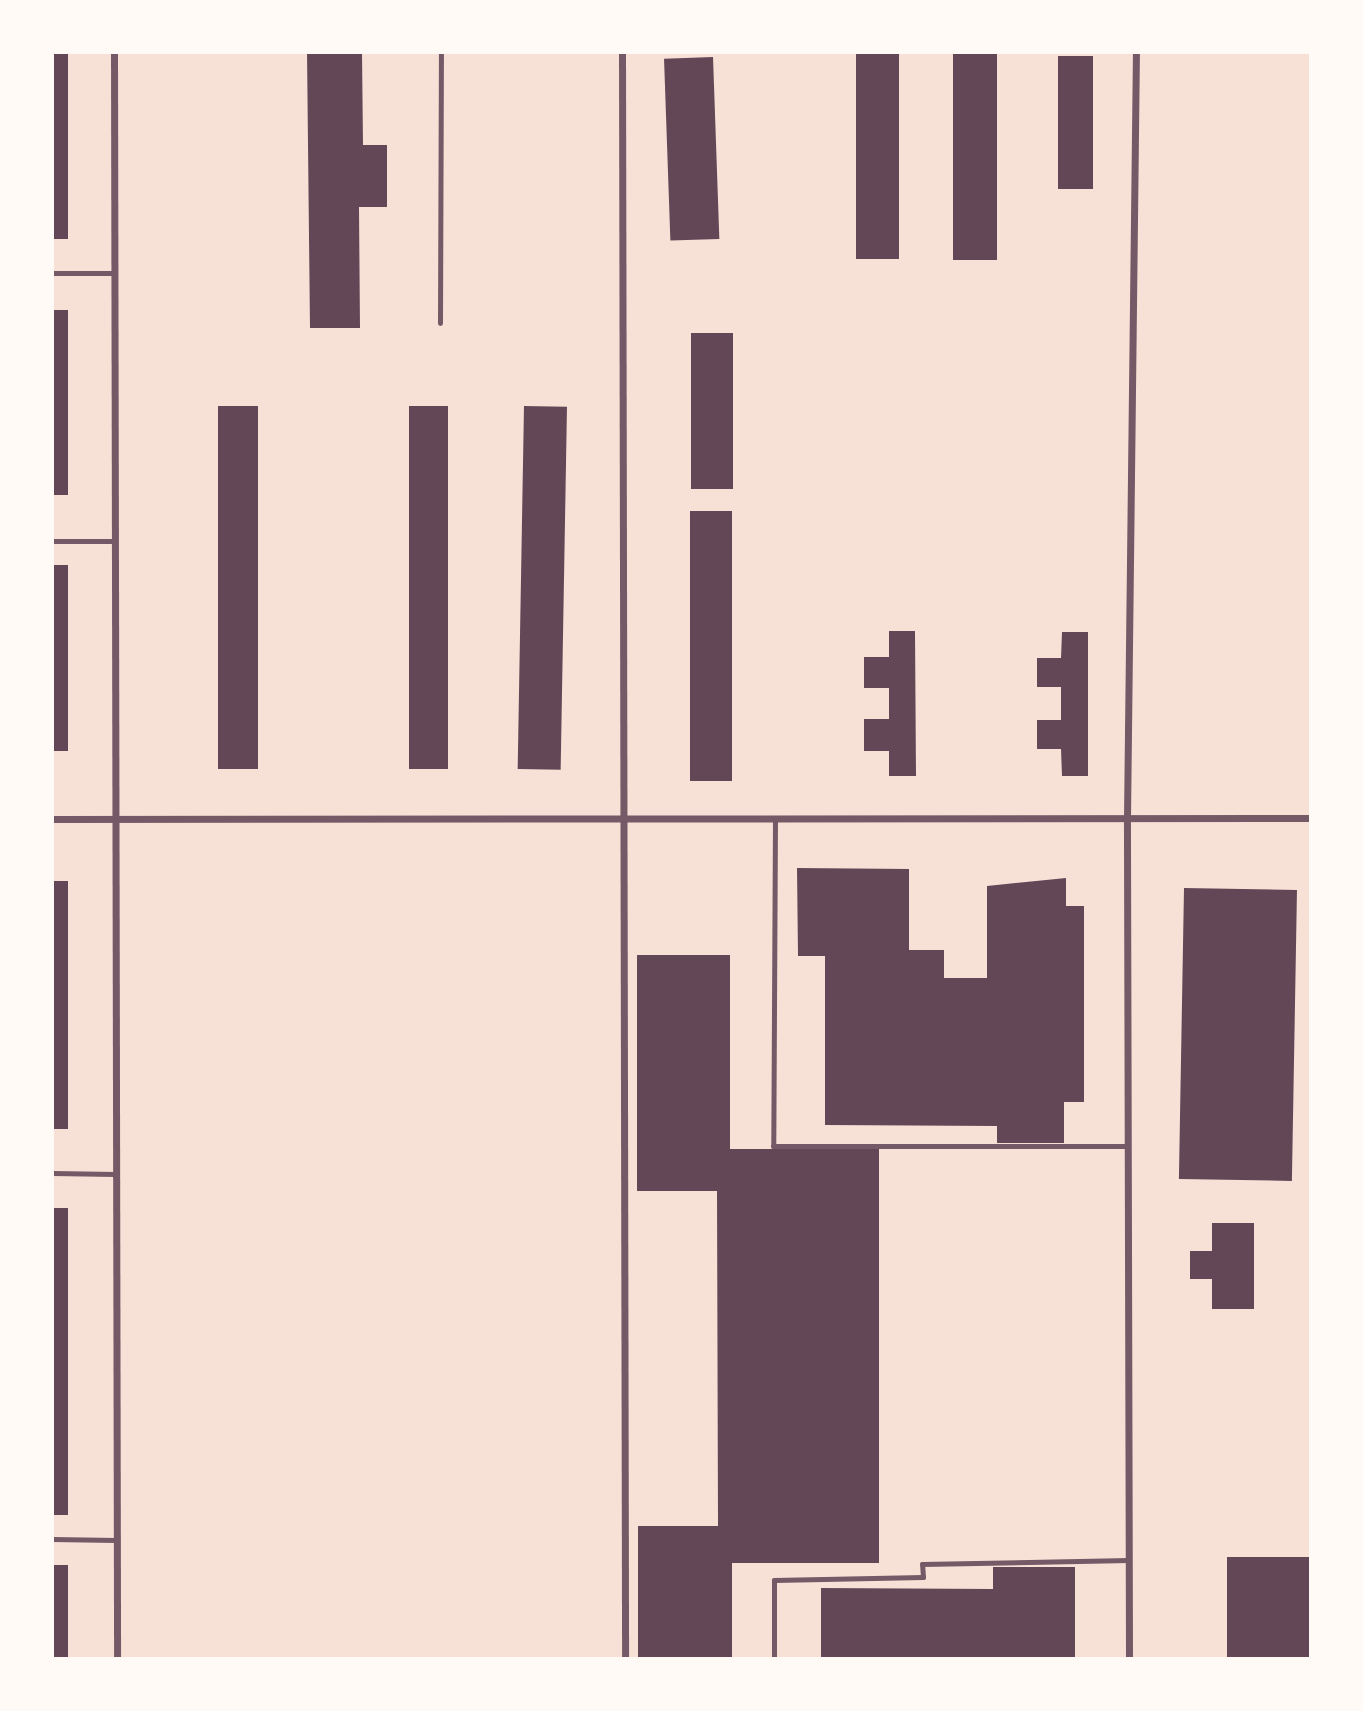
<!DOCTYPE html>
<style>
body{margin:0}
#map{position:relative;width:1363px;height:1711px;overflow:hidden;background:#f7e1d7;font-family:"Nunito Sans",sans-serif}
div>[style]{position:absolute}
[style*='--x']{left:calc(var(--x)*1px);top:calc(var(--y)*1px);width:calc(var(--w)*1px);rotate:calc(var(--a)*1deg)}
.building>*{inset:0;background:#644757;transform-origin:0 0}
.service>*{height:5px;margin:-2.5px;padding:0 2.5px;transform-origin:2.5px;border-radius:2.5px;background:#755966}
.minor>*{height:7px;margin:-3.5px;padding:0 3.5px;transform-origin:3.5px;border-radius:3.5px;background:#755966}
span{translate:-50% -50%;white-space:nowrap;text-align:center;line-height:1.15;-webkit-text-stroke:7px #fffaf5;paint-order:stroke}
.frame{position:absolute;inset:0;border:54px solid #fffaf5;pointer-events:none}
</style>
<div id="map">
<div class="building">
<div style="clip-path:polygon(307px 52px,362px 52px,363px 145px,387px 145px,387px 207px,359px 207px,360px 328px,310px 328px)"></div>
<div style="left:856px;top:52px;width:43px;height:207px"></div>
<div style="left:953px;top:52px;width:44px;height:208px"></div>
<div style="left:52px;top:53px;width:16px;height:186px"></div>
<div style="left:1058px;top:56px;width:35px;height:133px"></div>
<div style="left:713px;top:57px;width:182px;height:49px;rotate:88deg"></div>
<div style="left:52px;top:310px;width:16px;height:185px"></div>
<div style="left:691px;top:333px;width:42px;height:156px"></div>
<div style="left:218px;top:406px;width:40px;height:363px"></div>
<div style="left:409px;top:406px;width:39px;height:363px"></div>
<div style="left:524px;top:406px;width:43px;height:363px;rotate:1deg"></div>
<div style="left:690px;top:511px;width:42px;height:270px"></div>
<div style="left:52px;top:565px;width:16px;height:186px"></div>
<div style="clip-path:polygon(889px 631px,915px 631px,916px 776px,889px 776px,889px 751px,864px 751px,864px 719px,889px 719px,889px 688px,864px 688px,864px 657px,889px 657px)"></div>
<div style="clip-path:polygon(1062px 632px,1088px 632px,1088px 776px,1062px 776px,1061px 749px,1037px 749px,1037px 720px,1061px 720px,1061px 687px,1037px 687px,1037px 658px,1061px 658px)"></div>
<div style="clip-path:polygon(797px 868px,909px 869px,909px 950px,944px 950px,944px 978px,987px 978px,987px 886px,1066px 878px,1066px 906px,1084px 906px,1084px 1102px,1064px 1102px,1064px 1143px,997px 1143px,997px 1126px,825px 1125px,825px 956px,798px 956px)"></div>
<div style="left:52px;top:881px;width:16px;height:248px"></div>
<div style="left:1184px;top:888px;width:113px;height:291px;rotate:1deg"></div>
<div style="clip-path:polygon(637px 955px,730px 955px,730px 1149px,879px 1149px,879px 1563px,732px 1563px,732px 1658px,638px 1658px,638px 1526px,718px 1526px,717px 1191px,637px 1191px)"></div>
<div style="left:52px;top:1208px;width:16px;height:307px"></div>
<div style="clip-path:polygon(1212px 1223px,1254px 1223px,1254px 1309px,1212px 1309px,1212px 1279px,1190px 1279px,1190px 1251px,1212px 1251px)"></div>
<div style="left:1227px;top:1557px;width:83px;height:101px"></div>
<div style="left:52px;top:1565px;width:16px;height:93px"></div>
<div style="clip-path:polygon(993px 1567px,1075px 1567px,1075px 1658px,821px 1658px,821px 1588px,993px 1589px)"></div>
</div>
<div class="service">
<div style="--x:52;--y:273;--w:62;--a:0"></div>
<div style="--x:440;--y:323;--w:271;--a:-89.8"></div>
<div style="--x:52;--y:541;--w:63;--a:0"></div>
<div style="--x:775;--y:818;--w:328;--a:90.3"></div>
<div style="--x:773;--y:1146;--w:355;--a:0"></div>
<div style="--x:52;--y:1173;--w:63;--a:0.9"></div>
<div style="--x:52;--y:1539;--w:64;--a:0.9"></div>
<div style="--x:774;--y:1658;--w:78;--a:-90"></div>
<div style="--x:774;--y:1580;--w:149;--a:-1.2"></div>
<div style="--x:923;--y:1577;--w:13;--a:-94"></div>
<div style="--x:922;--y:1564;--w:207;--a:-1.1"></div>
</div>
<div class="minor">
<div style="--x:114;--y:52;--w:1606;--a:89.89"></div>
<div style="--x:622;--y:52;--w:1606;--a:89.89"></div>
<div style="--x:52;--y:819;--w:1258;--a:-0.05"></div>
<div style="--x:1129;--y:1658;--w:840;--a:-90.14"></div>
<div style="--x:1127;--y:818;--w:766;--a:-89.33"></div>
</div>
<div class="frame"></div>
</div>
